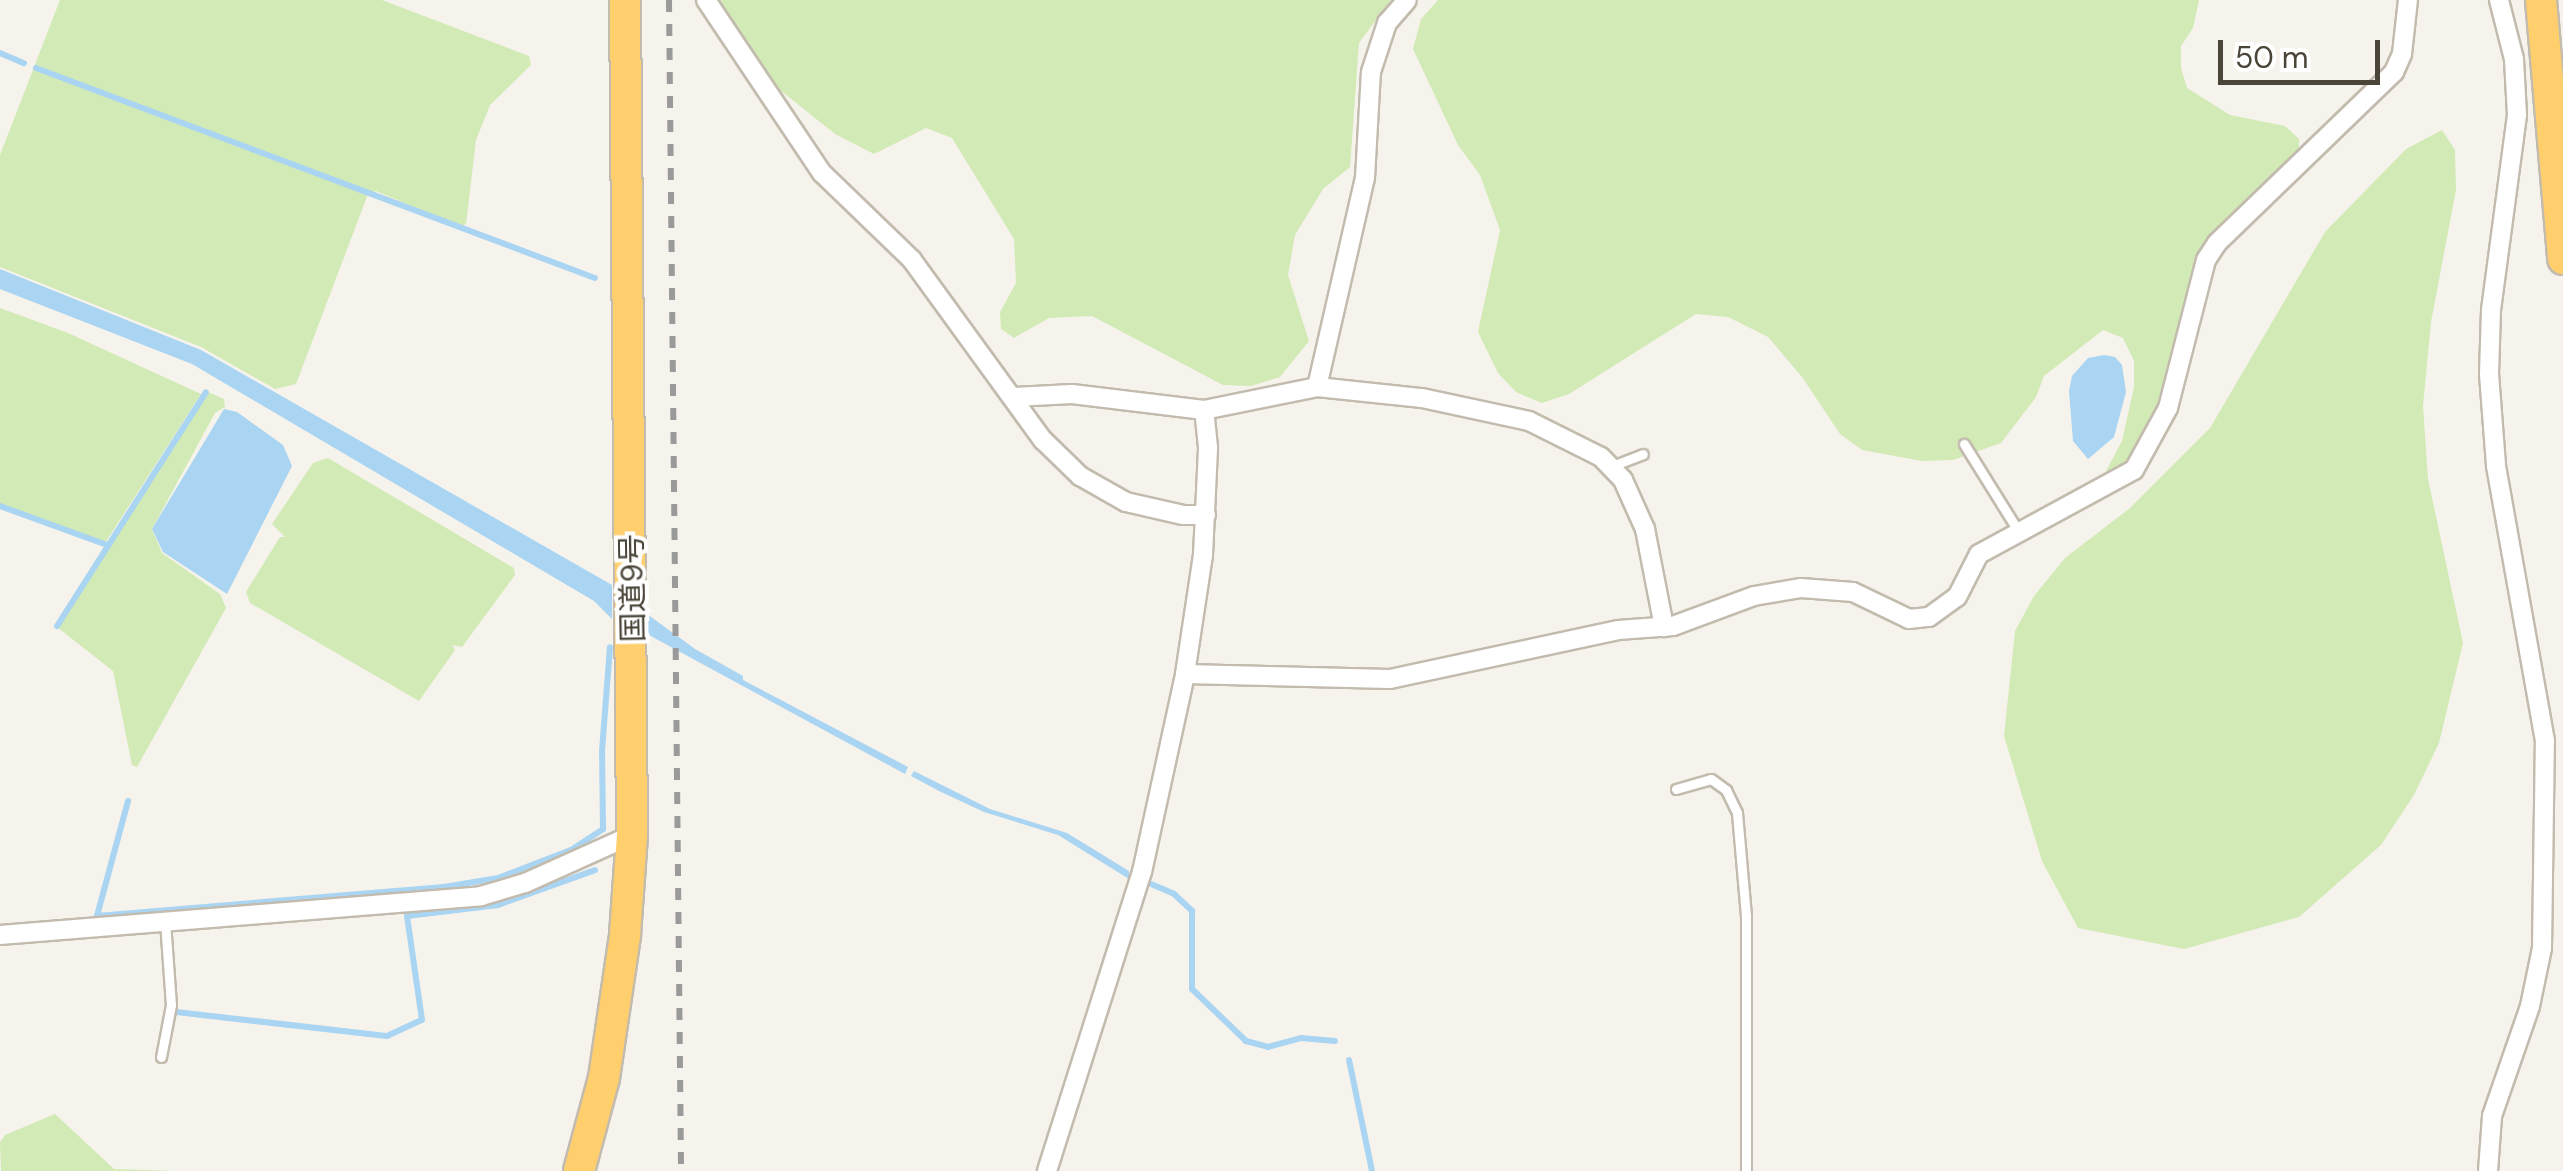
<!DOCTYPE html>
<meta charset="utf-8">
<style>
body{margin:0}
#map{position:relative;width:2563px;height:1171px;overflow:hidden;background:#f6f3ec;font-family:"DM Sans","Noto Sans JP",sans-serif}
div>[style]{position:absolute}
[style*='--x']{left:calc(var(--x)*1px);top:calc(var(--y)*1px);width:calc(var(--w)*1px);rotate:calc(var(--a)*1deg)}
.green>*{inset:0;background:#d2eab5}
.water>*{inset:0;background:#a9d4f2}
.stream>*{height:6px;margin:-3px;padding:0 3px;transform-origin:3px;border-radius:3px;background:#a9d4f2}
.roads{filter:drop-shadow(2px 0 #c2bbae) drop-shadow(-2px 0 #c2bbae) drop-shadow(0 2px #c2bbae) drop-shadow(0 -2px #c2bbae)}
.lane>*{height:9px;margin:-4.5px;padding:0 4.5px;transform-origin:4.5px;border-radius:4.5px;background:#fff}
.street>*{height:18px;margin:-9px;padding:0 9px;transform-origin:9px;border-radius:9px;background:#fff}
.highway>*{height:30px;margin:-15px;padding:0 15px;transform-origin:15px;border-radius:15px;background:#ffcf6e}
.rail>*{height:6px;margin-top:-3px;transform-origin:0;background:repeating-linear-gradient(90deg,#9a9a9a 0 12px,transparent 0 24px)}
span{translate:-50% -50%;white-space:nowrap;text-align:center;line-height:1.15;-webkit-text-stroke:8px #fff;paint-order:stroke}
.street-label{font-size:30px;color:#4b4439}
.scale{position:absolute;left:2218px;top:40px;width:162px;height:45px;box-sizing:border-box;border:5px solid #4b4439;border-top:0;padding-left:12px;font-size:30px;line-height:35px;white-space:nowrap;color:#4b4439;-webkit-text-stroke:8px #fff;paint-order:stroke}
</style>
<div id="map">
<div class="green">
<div style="clip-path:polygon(60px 0,382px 0,529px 56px,531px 65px,490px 105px,476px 140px,466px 224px,460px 227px,376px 191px,368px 194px,296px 384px,275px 389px,201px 347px,0 267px,0 155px)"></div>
<div style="clip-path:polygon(720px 0,1391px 0,1359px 43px,1350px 167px,1323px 189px,1295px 235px,1288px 275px,1309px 341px,1280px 377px,1251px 386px,1223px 385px,1092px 316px,1049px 318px,1014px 338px,1001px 329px,1000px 312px,1016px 283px,1014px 239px,952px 138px,926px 128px,874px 154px,835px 134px,775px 86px)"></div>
<div style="clip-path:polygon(1438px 0,2199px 0,2193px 28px,2181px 46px,2181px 68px,2187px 88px,2230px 115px,2285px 126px,2299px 139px,2299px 158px,2225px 225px,2164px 408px,2141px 456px,2109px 476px,2106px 471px,2122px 441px,2134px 387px,2134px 361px,2123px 338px,2103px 330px,2044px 376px,2036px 397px,2001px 443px,1953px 460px,1922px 461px,1862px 450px,1840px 434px,1802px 377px,1768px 337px,1728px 317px,1696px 314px,1569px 394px,1542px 403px,1516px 392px,1498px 373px,1478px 332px,1500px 230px,1480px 175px,1458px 145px,1413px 49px,1421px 19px)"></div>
<div style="clip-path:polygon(2442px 130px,2455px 150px,2456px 190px,2431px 322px,2423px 406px,2428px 479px,2463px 643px,2439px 743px,2414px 795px,2381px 845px,2299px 917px,2184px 949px,2078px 928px,2042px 861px,2004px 736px,2015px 631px,2034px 596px,2065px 558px,2130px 508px,2210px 428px,2325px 232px,2406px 149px)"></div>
<div style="clip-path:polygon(0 308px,68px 333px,201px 394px,105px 543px,0 504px)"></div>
<div style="clip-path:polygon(208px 392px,224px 399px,225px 407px,215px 413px,152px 529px,162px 553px,220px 594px,226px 608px,137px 767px,132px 765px,113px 671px,57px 627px)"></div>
<div style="clip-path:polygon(328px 458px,514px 568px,515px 575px,462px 647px,452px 645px,455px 650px,419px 701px,250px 603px,246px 592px,280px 537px,285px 537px,272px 524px,313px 463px)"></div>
<div style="clip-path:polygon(55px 1114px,114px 1169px,176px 1171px,1px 1171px,0 1142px,5px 1135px)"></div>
</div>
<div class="water">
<div style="clip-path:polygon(0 269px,201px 350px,612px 585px,612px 619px,594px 601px,192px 364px,0 289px)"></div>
<div style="clip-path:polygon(2104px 355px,2115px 357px,2122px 365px,2126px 392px,2114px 437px,2088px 459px,2073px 441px,2069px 391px,2072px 376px,2088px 358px)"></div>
<div style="clip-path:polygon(224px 409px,237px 412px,283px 445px,292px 466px,227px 594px,163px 552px,152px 529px)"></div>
<div style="clip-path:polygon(636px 606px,695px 649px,743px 676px,743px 680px,908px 767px,905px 774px,636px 628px)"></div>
<div style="clip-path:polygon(914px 771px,990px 809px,1067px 833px,1129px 871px,1129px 879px,1058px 835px,984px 812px,939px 791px,911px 776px)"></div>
</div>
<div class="stream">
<div style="--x:0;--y:53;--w:26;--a:23"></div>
<div style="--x:36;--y:68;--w:597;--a:20.59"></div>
<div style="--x:0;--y:506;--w:114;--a:20"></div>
<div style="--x:57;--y:626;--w:277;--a:-57.5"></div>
<div style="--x:128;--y:801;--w:119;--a:105.1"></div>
<div style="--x:97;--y:916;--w:348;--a:-4.8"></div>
<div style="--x:444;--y:887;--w:55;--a:-9.5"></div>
<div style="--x:498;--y:878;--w:78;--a:-21"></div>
<div style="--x:571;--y:850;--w:38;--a:-33"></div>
<div style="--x:603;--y:829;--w:78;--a:-90.7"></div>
<div style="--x:602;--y:751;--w:104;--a:-85.6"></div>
<div style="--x:1151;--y:884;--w:25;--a:23"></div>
<div style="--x:1174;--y:894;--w:25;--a:43"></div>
<div style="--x:1192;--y:911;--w:78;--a:90"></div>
<div style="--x:1192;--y:989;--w:75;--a:43.9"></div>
<div style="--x:1246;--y:1041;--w:23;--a:15"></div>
<div style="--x:1268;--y:1047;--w:34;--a:-15"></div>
<div style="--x:1301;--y:1038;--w:34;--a:5"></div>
<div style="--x:176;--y:1012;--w:212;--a:6.5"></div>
<div style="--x:387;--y:1036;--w:38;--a:-25"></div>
<div style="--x:422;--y:1020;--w:105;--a:-98.2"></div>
<div style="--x:407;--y:916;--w:92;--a:-6.9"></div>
<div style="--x:498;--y:905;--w:103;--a:-19.8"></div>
<div style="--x:1349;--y:1060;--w:113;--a:78.3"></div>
</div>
<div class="roads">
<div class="lane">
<div style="--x:1964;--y:444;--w:104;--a:58"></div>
<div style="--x:1612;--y:466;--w:33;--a:-21"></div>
<div style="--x:1676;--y:789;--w:36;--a:-16"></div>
<div style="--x:1711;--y:779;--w:19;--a:36"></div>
<div style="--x:1726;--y:790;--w:25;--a:64"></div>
<div style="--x:1737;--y:813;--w:103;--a:85"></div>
<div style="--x:1746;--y:916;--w:255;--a:90"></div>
<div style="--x:161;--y:1057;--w:53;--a:-79.1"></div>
<div style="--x:171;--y:1005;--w:83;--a:-94.1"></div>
</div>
<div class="street">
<div style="--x:706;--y:0;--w:208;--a:56.2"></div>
<div style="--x:822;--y:173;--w:125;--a:44"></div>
<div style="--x:912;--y:260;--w:223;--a:54"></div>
<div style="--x:1043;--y:440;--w:52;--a:44.2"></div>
<div style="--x:1080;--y:476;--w:53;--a:29.5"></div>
<div style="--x:1126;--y:502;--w:58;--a:12.8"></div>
<div style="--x:1183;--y:515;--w:23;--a:0"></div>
<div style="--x:1317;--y:387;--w:214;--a:-77.1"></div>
<div style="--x:1365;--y:178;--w:106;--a:-86.8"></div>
<div style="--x:1371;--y:72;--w:52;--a:-71.9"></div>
<div style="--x:1387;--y:23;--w:30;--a:-49"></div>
<div style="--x:1014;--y:397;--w:58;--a:-3"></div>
<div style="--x:1072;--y:394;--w:133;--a:6.9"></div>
<div style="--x:1204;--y:410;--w:115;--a:-11.5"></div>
<div style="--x:1317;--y:387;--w:106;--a:6"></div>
<div style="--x:1422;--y:398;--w:109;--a:12.1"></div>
<div style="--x:1529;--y:421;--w:80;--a:26.6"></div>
<div style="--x:1601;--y:457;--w:32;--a:46"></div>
<div style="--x:1623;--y:480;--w:54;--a:65.8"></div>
<div style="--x:1645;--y:529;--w:100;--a:79"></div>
<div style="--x:1185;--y:674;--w:205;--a:1.4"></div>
<div style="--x:1390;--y:679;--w:233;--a:-12.1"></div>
<div style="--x:1618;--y:630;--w:55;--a:-4.2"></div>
<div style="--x:1673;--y:626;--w:86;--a:-20.3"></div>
<div style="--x:1754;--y:596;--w:48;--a:-9.7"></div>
<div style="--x:1801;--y:588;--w:52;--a:4.4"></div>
<div style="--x:1853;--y:592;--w:62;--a:25.7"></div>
<div style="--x:1909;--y:619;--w:20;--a:-6"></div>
<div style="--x:1929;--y:617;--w:34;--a:-36"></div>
<div style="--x:1957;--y:597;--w:48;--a:-62.9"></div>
<div style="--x:1979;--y:554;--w:176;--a:-28.5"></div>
<div style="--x:2134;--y:470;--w:71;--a:-61.3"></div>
<div style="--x:2168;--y:408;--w:153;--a:-75.6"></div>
<div style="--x:2206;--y:260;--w:20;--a:-57"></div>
<div style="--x:2217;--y:243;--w:246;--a:-44"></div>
<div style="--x:2394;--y:72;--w:20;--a:-66"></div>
<div style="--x:2402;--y:54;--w:54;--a:-83.7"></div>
<div style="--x:0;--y:935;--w:483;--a:-4.6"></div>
<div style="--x:481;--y:896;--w:46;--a:-16.5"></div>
<div style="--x:525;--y:883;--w:117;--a:-24.2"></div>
<div style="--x:1047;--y:1171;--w:314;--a:-72.4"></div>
<div style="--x:1142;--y:872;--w:203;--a:-77.7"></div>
<div style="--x:1185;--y:674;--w:120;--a:-81.4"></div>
<div style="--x:1203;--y:555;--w:108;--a:-87.3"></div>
<div style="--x:1208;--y:447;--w:37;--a:-96"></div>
<div style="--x:2488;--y:1171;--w:55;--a:-85.8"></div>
<div style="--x:2492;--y:1116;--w:116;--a:-70.9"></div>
<div style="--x:2530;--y:1006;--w:59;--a:-78.3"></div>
<div style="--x:2542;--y:948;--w:207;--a:-89.2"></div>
<div style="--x:2545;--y:741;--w:280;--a:-100.1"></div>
<div style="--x:2496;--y:465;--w:91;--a:-94.4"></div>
<div style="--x:2489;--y:374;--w:64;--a:-88.2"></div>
<div style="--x:2491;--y:310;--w:197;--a:-82.4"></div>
<div style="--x:2517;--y:115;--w:56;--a:-93.1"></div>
<div style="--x:2514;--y:59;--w:61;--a:-104.3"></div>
</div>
<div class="highway">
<div style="--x:2541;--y:0;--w:260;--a:85.1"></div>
<div style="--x:579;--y:1171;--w:96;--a:-75"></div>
<div style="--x:604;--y:1078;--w:145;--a:-81.6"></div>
<div style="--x:625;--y:935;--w:100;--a:-86"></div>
<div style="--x:632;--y:835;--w:835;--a:-90.48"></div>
</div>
</div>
<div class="rail">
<div style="--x:669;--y:0;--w:1171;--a:89.41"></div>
</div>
<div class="street-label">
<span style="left:633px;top:588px;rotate:-91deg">国道9号</span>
</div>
<div class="scale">50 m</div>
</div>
